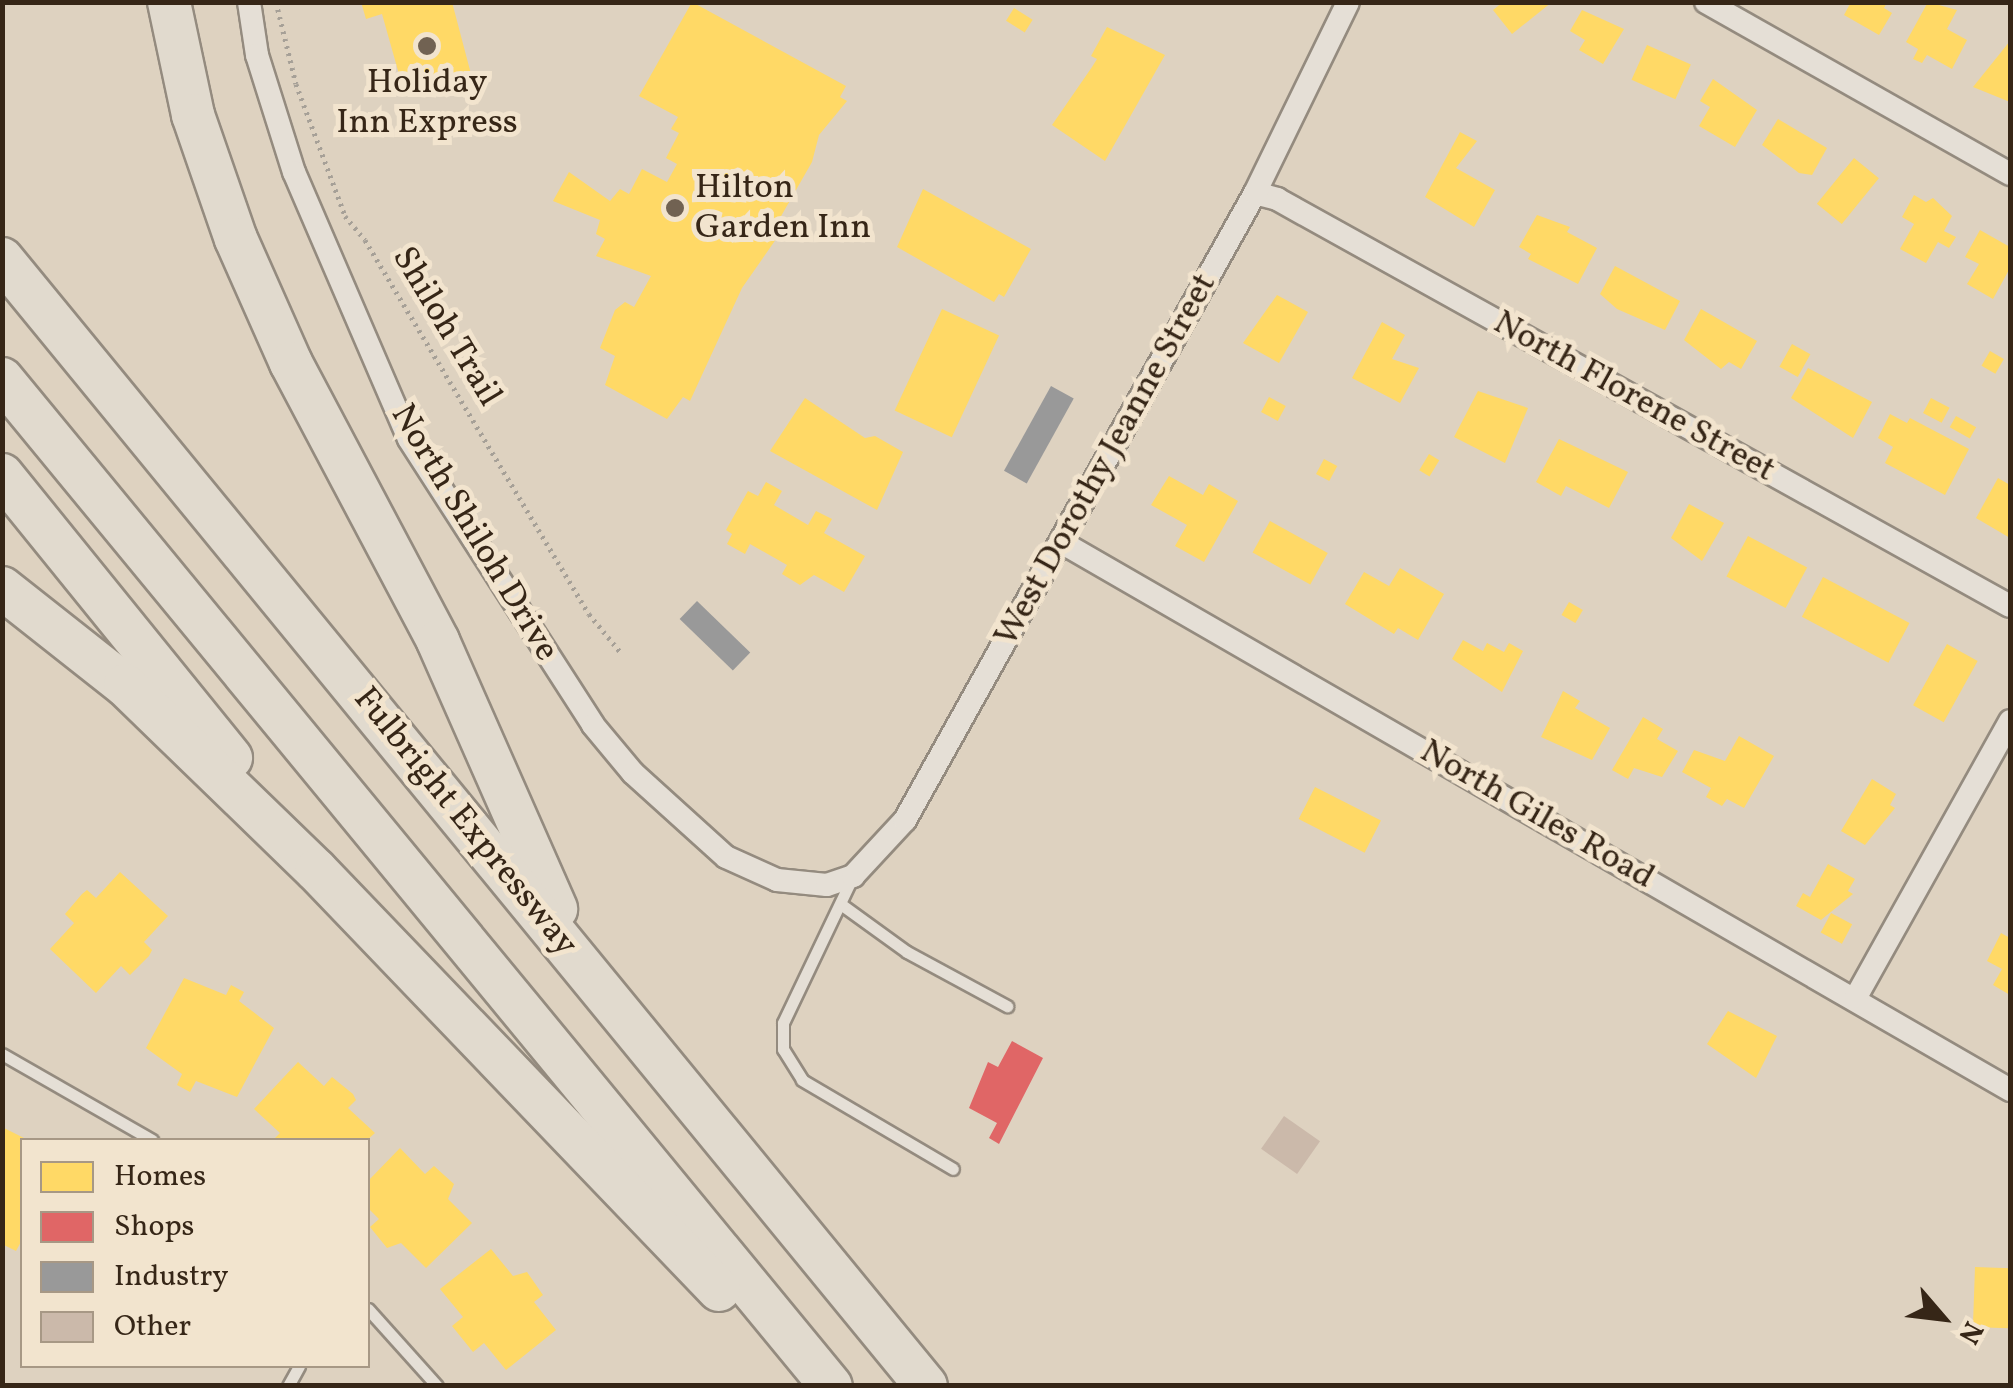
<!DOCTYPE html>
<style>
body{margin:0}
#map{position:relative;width:2013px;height:1388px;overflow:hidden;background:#ded2c0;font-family:Vollkorn,serif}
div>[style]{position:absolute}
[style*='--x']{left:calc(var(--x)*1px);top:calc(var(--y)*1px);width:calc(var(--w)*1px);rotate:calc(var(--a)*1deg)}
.homes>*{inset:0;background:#ffd966;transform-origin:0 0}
.shops>*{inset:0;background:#e06666}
.industry>*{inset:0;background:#999;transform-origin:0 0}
.building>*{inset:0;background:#cbb9aa;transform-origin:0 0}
.path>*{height:5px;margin-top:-2.5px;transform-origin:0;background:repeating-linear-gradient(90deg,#a6a097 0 2.5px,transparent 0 7.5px)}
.roads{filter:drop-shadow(2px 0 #948b7f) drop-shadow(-2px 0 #948b7f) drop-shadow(0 2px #948b7f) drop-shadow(0 -2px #948b7f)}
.service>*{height:11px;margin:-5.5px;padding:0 5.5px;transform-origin:5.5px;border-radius:5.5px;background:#e5dfd6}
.minor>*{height:22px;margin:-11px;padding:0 11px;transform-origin:11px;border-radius:11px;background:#e5dfd6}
.motorway>*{height:42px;margin:-21px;padding:0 21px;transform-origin:21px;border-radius:21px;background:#e1dace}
.dots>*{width:28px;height:28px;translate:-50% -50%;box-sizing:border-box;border:5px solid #f2e4ce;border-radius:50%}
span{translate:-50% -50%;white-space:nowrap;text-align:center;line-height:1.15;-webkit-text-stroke:10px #f2e4ce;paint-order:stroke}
.poi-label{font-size:35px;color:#362617}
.left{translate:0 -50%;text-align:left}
.street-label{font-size:35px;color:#362617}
.frame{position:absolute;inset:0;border:5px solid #362617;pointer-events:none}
.legend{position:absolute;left:20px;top:1138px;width:350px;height:230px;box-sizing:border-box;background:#f2e4ce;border:2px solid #a79885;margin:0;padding:12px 18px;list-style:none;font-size:30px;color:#362617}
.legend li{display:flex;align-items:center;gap:20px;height:50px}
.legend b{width:50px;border:2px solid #a79885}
.north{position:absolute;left:1893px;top:1268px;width:100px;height:100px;-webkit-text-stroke:8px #f2e4ce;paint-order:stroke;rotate:118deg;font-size:28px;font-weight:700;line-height:40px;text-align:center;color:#362617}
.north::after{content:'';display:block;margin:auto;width:35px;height:45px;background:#362617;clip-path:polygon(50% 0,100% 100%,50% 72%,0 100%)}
</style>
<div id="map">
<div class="homes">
<div style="clip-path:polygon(361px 2px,452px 2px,471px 74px,404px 92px,382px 14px,366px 19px)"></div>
<div style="clip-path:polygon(692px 2px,846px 86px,840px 97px,847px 101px,819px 135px,812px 162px,780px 218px,788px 222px,742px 288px,690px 401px,683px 397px,667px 419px,605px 385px,615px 356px,600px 348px,615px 310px,625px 302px,634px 307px,651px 276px,596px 256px,605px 239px,596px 234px,600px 220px,553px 201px,569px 172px,610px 201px,620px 189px,629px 194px,642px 169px,667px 182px,677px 164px,666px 158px,679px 133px,671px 129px,678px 117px,639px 96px)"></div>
<div style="clip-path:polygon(1503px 2px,1552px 2px,1512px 34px,1493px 10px)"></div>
<div style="clip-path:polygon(1851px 2px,1887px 2px,1884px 8px,1892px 13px,1879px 35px,1844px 15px)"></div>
<div style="clip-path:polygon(1928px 2px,1957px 10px,1947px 29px,1967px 40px,1952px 69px,1927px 55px,1922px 63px,1913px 59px,1918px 49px,1906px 42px)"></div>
<div style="left:1014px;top:8px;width:22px;height:15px;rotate:32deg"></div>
<div style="clip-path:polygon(1582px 10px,1624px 29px,1603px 64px,1579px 50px,1585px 40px,1570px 31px)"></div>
<div style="clip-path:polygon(1107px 27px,1165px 55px,1105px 161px,1052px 125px,1092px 67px,1097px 59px,1091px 56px)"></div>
<div style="clip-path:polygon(2010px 41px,2010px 102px,1973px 87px)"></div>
<div style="left:1647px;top:45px;width:48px;height:38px;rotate:24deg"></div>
<div style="clip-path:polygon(1713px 79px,1757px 110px,1735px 147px,1699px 126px,1710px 107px,1700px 101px)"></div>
<div style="clip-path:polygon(1778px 119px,1827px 148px,1812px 175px,1799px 173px,1762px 145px)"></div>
<div style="clip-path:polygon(1460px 132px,1477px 141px,1456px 168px,1495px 190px,1474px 227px,1425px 197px)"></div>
<div style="left:1854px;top:158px;width:32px;height:59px;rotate:39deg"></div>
<div style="clip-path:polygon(923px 189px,1031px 249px,1004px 297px,999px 294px,994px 302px,897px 247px)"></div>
<div style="clip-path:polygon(1914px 195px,1926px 202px,1933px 198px,1952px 216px,1944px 231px,1956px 237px,1949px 248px,1938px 242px,1926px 263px,1900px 249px,1914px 224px,1902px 217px)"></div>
<div style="clip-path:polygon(1537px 215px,1570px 227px,1567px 232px,1597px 248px,1578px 284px,1528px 259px,1531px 254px,1519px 247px)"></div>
<div style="clip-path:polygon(1980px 230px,2010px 247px,2010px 268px,1993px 299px,1967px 284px,1979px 264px,1965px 257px)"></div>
<div style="clip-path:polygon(1615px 266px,1680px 301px,1665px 330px,1617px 309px,1600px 294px)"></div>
<div style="clip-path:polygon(1277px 295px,1308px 312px,1279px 363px,1243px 343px)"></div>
<div style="left:942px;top:309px;width:63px;height:112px;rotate:25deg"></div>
<div style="clip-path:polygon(1701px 309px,1757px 341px,1741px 369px,1729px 362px,1721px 369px,1684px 340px)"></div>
<div style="clip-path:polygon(1382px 322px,1405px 335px,1392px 359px,1419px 368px,1400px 403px,1352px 378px)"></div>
<div style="left:1792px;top:344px;width:21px;height:26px;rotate:29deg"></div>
<div style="left:1990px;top:351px;width:16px;height:17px;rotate:30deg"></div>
<div style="clip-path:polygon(1808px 368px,1872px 402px,1853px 438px,1791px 398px)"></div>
<div style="clip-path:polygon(1478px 391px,1528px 408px,1505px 463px,1454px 437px)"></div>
<div style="left:1269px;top:397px;width:19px;height:17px;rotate:28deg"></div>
<div style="clip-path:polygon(805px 398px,865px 438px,875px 436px,903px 452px,877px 510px,770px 451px)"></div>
<div style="left:1931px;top:398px;width:21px;height:17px;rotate:28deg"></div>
<div style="clip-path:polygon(1890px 414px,1907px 423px,1910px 418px,1969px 449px,1945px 495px,1885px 463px,1893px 447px,1878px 438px)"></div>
<div style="left:1956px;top:416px;width:23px;height:13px;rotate:29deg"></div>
<div style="clip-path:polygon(1559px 439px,1628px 472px,1609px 508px,1566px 486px,1561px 496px,1536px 482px)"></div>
<div style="left:1429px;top:454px;width:12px;height:19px;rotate:31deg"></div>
<div style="left:1324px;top:459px;width:15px;height:17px;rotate:28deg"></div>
<div style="clip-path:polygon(1169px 476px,1203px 495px,1209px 484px,1238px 501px,1204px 562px,1175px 546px,1187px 525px,1151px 505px)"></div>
<div style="clip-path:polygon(1998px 478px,2010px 485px,2010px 538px,1976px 518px)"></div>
<div style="clip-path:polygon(766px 482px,782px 491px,774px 505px,808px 525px,816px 511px,832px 519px,824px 533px,865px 556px,844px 592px,814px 575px,800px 585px,782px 574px,787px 565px,750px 544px,745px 554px,727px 544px,732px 534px,726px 530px,748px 491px,758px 496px)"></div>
<div style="clip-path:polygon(1689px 504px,1724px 523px,1702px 561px,1671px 538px)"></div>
<div style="left:1270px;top:521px;width:66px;height:36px;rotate:29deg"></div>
<div style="left:1748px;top:536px;width:67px;height:46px;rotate:28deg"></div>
<div style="clip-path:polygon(1400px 568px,1444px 594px,1418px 640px,1398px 628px,1394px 634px,1345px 604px,1364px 572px,1389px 586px)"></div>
<div style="left:1823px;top:577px;width:98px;height:45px;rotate:28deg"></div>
<div style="left:1569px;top:602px;width:16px;height:15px;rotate:30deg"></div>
<div style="clip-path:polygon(1463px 640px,1483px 651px,1487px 643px,1504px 652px,1509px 643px,1523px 651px,1502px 692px,1452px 659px)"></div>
<div style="left:1947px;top:644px;width:35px;height:70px;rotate:29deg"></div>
<div style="clip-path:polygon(1563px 691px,1580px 701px,1575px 708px,1610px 728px,1592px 760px,1541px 737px)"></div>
<div style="clip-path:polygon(1643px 717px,1663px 729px,1657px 739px,1678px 751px,1662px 777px,1634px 768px,1628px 779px,1612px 770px)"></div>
<div style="clip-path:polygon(1739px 736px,1774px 756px,1744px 808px,1727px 799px,1722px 806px,1706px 797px,1711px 788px,1682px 772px,1694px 750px,1725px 761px)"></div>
<div style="clip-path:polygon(1872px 779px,1896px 794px,1890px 805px,1895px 808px,1865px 845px,1841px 831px)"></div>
<div style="left:1315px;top:787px;width:74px;height:36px;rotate:27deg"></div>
<div style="clip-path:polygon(1828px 864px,1855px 879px,1848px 891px,1853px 894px,1821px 920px,1796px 906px,1803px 893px,1810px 897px)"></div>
<div style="clip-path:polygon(120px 872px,168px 916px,144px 942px,152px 950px,149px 956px,130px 975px,121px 966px,96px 993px,50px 949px,74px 923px,65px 914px,82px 894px,87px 890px,96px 898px)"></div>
<div style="left:1831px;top:913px;width:24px;height:22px;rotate:28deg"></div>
<div style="clip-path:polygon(2001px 933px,2010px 938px,2010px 995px,1993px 985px,2002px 969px,1987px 961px)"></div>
<div style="clip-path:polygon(184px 978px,226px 995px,231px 985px,244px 992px,239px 1001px,274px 1028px,237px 1097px,196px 1081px,190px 1092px,177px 1085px,182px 1074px,146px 1048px)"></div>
<div style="clip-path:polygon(1728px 1011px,1777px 1036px,1756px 1078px,1707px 1044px)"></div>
<div style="clip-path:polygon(298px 1062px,324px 1086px,332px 1077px,353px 1094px,356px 1100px,348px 1108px,375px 1133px,367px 1140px,273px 1140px,280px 1133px,254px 1109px)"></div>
<div style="clip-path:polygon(2px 1127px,28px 1140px,22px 1140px,22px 1240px,16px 1251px,2px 1244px)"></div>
<div style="clip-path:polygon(400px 1148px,425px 1174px,434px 1166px,454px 1184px,448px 1199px,472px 1223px,426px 1268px,401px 1243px,387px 1248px,370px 1227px,379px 1219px,368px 1208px,368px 1181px)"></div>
<div style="clip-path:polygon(491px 1249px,513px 1276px,527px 1272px,543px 1295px,534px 1302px,556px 1330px,506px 1370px,484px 1343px,473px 1352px,452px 1326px,463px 1317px,440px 1289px)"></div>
<div style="left:1975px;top:1267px;width:35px;height:60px;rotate:2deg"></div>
</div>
<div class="shops">
<div style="clip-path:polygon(1012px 1041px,1043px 1058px,999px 1144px,989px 1138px,997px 1123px,969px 1108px,988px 1062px,998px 1067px)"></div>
</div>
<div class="industry">
<div style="left:1051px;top:386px;width:26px;height:97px;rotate:29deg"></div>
<div style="left:697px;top:601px;width:74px;height:25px;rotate:44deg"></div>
</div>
<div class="building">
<div style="left:1284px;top:1116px;width:44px;height:40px;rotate:35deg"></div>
</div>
<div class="path">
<div style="--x:276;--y:2;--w:84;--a:76.3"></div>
<div style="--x:296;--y:84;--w:141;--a:69.6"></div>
<div style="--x:345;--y:216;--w:31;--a:50"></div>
<div style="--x:365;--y:240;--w:436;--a:59.1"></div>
<div style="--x:589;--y:614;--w:52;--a:50.5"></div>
</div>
<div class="roads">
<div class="service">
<div style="--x:853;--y:876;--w:163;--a:115.5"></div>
<div style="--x:783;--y:1023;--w:26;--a:90"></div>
<div style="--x:783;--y:1049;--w:36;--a:58"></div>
<div style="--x:802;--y:1080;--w:175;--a:30.5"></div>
<div style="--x:842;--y:905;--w:80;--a:35.9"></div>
<div style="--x:907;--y:952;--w:114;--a:28.4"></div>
<div style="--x:2;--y:1054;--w:173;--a:29.8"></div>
<div style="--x:368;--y:1309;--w:103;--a:48.1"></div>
<div style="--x:288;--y:1386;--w:23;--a:-61"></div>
</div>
<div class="minor">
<div style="--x:249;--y:2;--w:54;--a:81.4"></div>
<div style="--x:257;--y:55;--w:123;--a:72.5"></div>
<div style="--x:294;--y:172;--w:291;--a:66.7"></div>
<div style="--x:409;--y:439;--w:340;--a:57.2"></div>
<div style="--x:593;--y:725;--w:62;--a:50.2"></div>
<div style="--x:633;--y:773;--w:125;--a:42.1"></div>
<div style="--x:726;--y:857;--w:56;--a:24.3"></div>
<div style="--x:777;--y:880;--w:50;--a:5.7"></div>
<div style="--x:827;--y:885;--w:28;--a:-19"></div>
<div style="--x:853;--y:876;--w:76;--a:-47.1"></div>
<div style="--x:905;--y:820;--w:718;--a:-60.83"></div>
<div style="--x:1255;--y:193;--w:212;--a:-64"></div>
<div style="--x:1706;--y:2;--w:349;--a:29.5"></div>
<div style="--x:1255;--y:193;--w:23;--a:15"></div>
<div style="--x:1277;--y:199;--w:838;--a:29.04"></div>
<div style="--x:1061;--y:542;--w:1096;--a:30"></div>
<div style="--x:1856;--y:997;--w:316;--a:-60.8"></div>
</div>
<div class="motorway">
<div style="--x:169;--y:2;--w:116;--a:78"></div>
<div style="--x:193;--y:115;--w:131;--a:70.9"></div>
<div style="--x:236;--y:239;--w:136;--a:66.1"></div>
<div style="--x:291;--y:363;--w:314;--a:62.1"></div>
<div style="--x:438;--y:641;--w:293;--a:66.2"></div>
<div style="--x:2;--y:259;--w:1457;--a:50.65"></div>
<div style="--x:2;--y:379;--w:1304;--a:50.54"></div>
<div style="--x:2;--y:475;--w:364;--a:51"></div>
<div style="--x:2;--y:588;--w:157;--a:38.3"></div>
<div style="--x:125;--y:685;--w:266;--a:44.1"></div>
<div style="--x:316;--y:870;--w:582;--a:46.18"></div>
</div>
</div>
<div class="dots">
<div style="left:427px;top:46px;background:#716252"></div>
<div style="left:675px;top:208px;background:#716252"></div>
</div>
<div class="poi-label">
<span style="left:427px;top:103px">Holiday<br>Inn Express</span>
<span class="left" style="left:695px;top:208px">Hilton<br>Garden Inn</span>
</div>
<div class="street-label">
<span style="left:446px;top:327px;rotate:59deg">Shiloh Trail</span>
<span style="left:1634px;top:397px;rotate:29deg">North Florene Street</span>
<span style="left:1106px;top:460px;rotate:-61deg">West Dorothy Jeanne Street</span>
<span style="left:474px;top:533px;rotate:59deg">North Shiloh Drive</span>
<span style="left:1537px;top:815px;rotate:30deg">North Giles Road</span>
<span style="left:465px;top:822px;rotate:51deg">Fulbright Expressway</span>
</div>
<div class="frame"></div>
<ul class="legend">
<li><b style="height:28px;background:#ffd966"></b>Homes</li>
<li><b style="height:28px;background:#e06666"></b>Shops</li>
<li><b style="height:28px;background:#999"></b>Industry</li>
<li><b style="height:28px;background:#cbb9aa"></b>Other</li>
</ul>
<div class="north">N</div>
</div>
